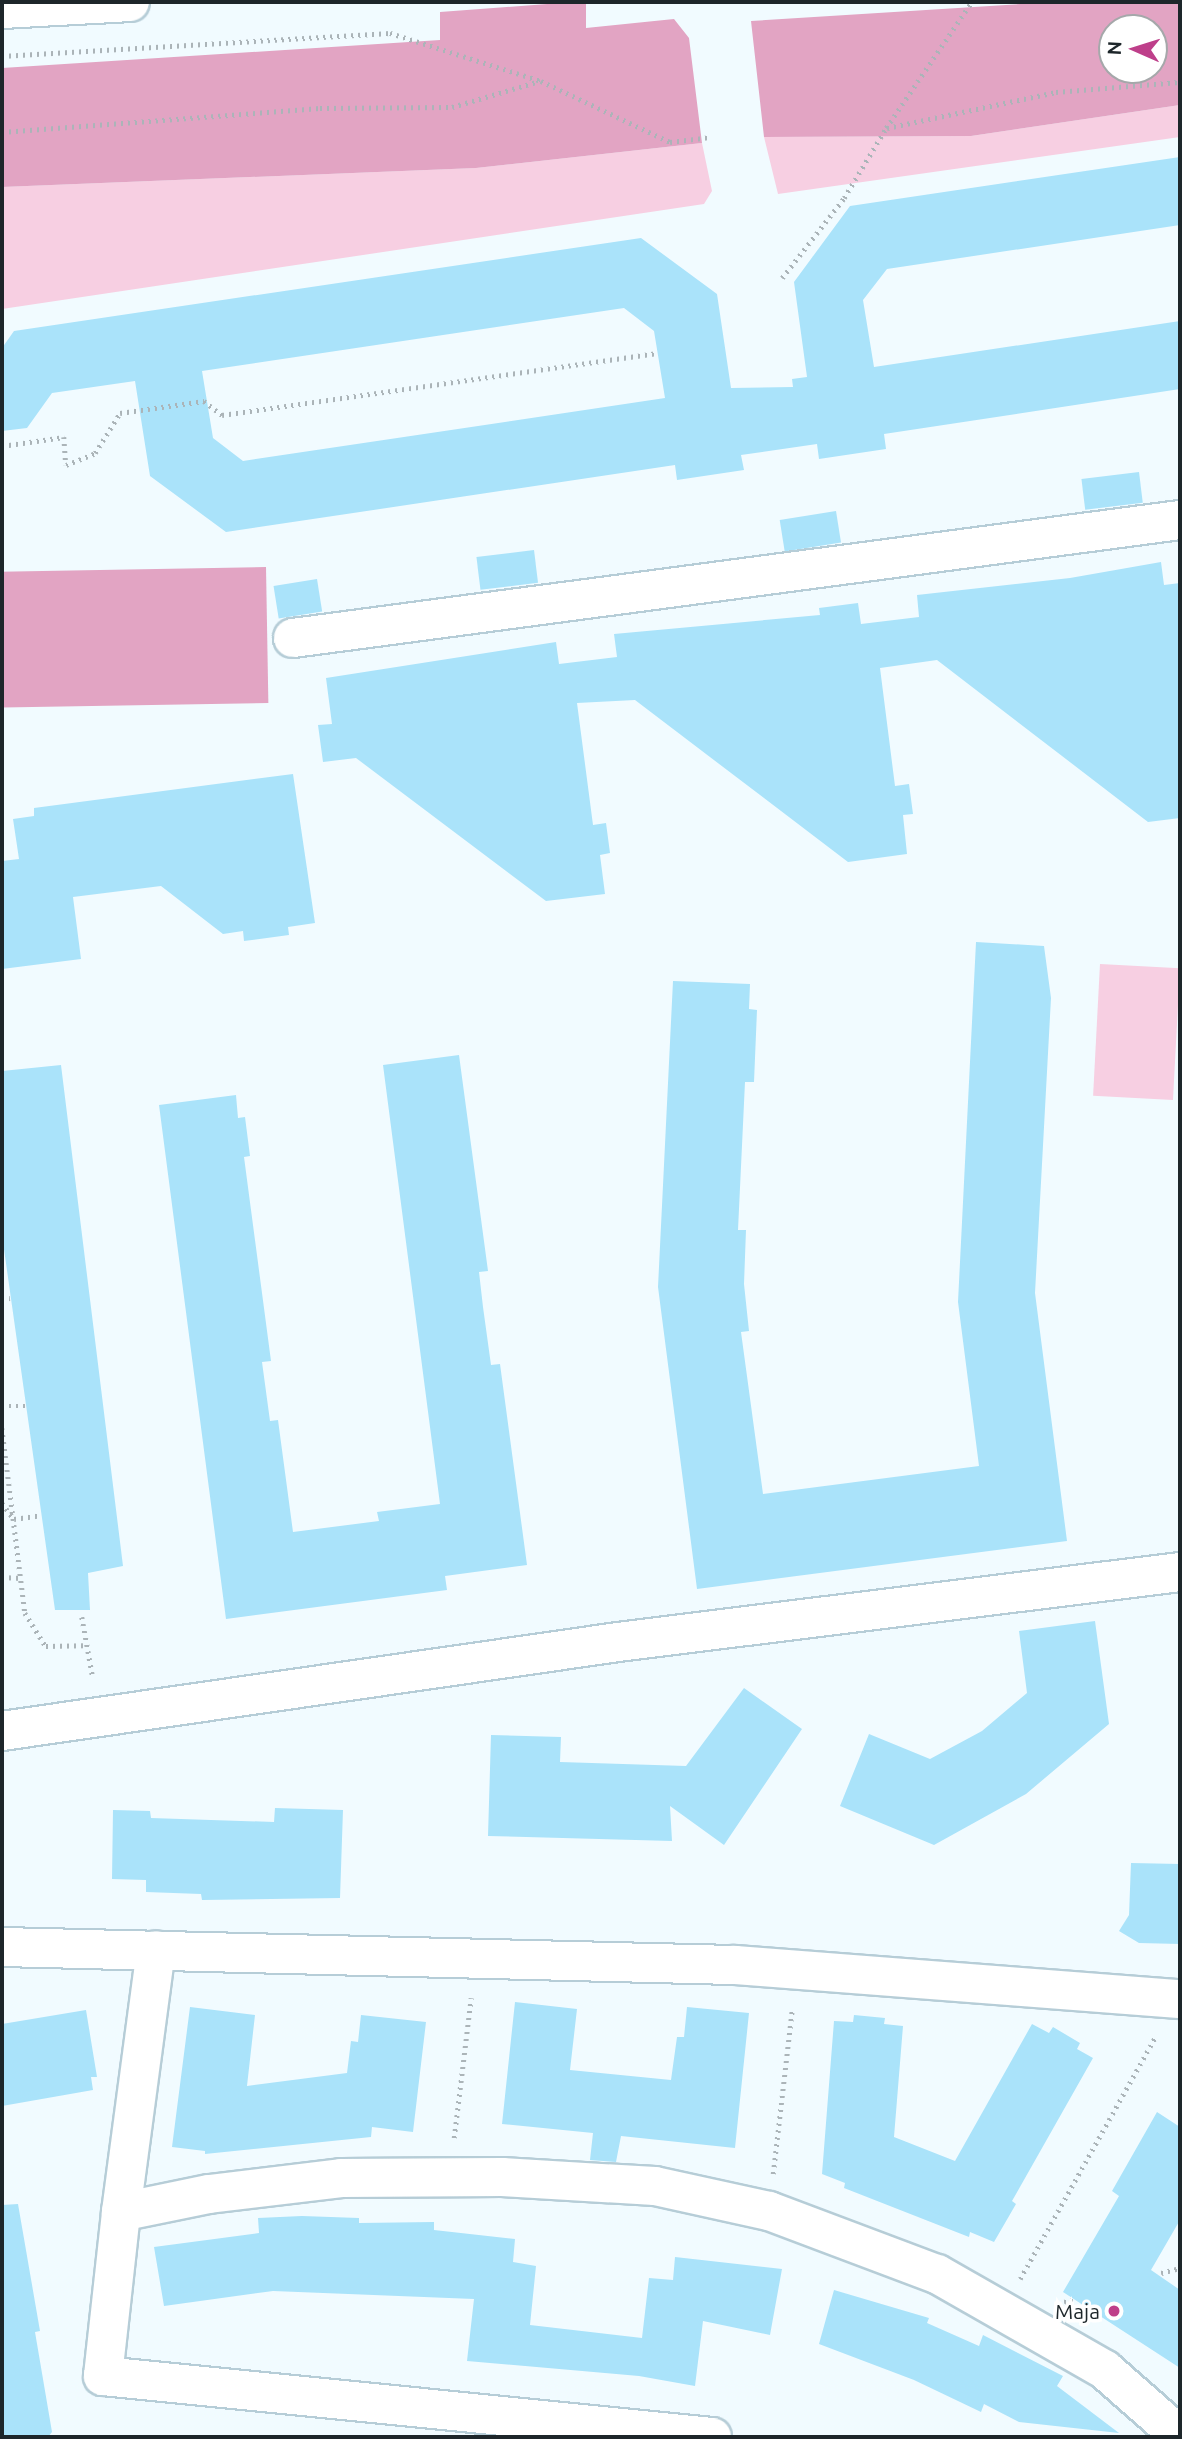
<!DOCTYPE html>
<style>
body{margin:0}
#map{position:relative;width:1182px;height:2439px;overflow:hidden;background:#f1fbff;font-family:Ubuntu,sans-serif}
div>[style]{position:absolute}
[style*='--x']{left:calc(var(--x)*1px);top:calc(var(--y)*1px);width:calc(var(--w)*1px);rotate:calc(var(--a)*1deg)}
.green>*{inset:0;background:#f7cfe2;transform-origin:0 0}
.forest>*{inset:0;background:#e2a4c3;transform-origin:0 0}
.building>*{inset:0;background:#aae3fa;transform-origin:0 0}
.path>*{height:4.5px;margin-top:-2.25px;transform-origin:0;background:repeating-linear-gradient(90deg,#abb4b8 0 2px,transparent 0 7px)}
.roads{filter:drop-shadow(2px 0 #b6cdd7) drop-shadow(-2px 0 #b6cdd7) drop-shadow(0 2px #b6cdd7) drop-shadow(0 -2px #b6cdd7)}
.minor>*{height:38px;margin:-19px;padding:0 19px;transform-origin:19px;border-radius:19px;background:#fff}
.dots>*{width:19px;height:19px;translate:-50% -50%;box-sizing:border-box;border:4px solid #fff;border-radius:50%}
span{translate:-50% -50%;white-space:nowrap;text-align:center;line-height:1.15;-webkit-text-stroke:7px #fff;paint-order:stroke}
.poi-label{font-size:21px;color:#1d262a}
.right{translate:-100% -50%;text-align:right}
.frame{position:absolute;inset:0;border:4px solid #1d262a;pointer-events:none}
.north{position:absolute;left:1098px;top:14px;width:70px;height:70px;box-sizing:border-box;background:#fff;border:2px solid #a5a8aa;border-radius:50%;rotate:273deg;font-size:19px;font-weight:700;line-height:28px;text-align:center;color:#1d262a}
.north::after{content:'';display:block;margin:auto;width:24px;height:32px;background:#be3f8a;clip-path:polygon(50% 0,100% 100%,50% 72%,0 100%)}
</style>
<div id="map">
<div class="green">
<div style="clip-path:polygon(1180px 105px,1180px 137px,778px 194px,764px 137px,971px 136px)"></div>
<div style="clip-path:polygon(702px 143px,712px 191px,704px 204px,2px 309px,2px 187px,476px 168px)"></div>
<div style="left:1100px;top:964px;width:80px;height:132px;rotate:3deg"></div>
</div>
<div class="forest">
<div style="clip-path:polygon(573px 2px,586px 2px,586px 28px,674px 19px,689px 38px,702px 143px,476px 168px,2px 187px,2px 68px,440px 40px,440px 12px)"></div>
<div style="clip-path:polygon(evenodd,1052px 2px,1180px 2px,1180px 105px,971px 136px,764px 137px,751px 21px,1052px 2px,1112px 28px,1154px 28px,1154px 70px,1112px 70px,1112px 28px)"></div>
<div style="left:266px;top:567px;width:136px;height:266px;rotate:89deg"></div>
</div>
<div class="building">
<div style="clip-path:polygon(evenodd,1180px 157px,1180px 225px,887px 269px,863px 300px,874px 367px,1180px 321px,1180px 389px,884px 434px,886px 449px,819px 459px,817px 444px,741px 455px,744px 470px,677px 480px,675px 465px,226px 532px,150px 476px,135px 381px,52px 393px,27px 428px,2px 431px,2px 348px,14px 331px,641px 238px,717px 294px,731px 388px,793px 387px,792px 379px,807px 377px,794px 282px,850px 206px,1180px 157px,624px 308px,654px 331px,665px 398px,243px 461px,213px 438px,202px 371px,624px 308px)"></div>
<div style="left:1139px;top:472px;width:31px;height:58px;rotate:83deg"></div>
<div style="left:836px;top:511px;width:32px;height:57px;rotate:81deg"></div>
<div style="left:534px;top:550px;width:33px;height:58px;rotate:83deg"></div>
<div style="clip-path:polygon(1161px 562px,1164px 585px,1180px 583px,1180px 818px,1148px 822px,937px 660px,880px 668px,895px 786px,909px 784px,913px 814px,903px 815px,907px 854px,848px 862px,635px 700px,577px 703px,593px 825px,606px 823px,610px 853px,600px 855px,605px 894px,546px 901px,356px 758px,323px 762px,318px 725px,332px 724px,326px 678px,556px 642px,559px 664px,617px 657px,614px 634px,820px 615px,819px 608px,858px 603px,861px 624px,919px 617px,917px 595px,1070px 578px)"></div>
<div style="left:317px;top:579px;width:33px;height:44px;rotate:81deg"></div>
<div style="clip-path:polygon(293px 774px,315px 923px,288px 927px,289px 935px,244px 941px,243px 931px,223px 934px,161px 886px,73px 897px,81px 959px,2px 969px,2px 861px,19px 859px,13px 819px,34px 816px,34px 808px)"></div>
<div style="clip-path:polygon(976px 942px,1044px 946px,1051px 998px,1035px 1293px,1067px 1541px,697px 1589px,658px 1287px,673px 981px,750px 984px,749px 1009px,757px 1010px,754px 1082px,745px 1082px,738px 1230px,746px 1230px,744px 1284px,749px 1331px,741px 1332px,763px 1494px,979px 1466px,958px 1302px)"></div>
<div style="clip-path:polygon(459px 1055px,488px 1271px,479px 1272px,483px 1307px,491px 1365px,500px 1364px,527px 1565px,445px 1576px,447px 1590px,226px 1619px,159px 1105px,236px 1095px,238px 1118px,245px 1117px,250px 1156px,244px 1157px,271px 1361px,262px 1362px,270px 1421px,278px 1420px,293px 1532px,379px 1521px,377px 1512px,440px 1504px,383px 1065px)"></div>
<div style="clip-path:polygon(61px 1065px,123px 1566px,88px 1573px,90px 1610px,55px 1610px,2px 1235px,2px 1071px)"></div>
<div style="clip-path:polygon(1095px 1621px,1109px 1724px,1026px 1794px,934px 1845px,840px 1806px,869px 1734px,930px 1759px,982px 1731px,1027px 1693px,1019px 1631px)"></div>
<div style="clip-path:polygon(744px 1688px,802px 1729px,724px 1845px,670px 1806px,672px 1841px,488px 1836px,491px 1735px,561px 1737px,560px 1762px,686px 1766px)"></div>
<div style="clip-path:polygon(275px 1808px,343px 1810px,340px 1898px,202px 1900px,201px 1894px,146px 1892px,146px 1880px,112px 1879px,113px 1810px,150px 1811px,151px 1818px,274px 1822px)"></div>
<div style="clip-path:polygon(1131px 1863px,1180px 1864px,1180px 1944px,1139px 1943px,1119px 1931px,1129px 1915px)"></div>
<div style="clip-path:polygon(515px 2002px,577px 2009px,570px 2070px,671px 2080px,677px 2037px,684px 2037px,687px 2007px,749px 2013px,735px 2148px,621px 2136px,616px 2162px,590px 2160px,593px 2133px,502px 2124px)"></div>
<div style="clip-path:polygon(190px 2007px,255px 2015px,247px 2086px,347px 2073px,351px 2041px,358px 2042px,361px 2015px,426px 2022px,413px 2132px,372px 2127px,371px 2137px,205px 2154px,205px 2151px,172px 2147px)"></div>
<div style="clip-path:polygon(86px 2010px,97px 2077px,91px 2077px,93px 2090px,2px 2106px,2px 2024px)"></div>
<div style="clip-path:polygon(854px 2015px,885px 2018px,884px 2024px,903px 2026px,894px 2137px,955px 2161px,1032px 2024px,1049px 2033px,1053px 2027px,1080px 2043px,1077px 2049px,1093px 2058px,1012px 2201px,1016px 2204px,994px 2242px,970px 2232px,969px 2237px,844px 2188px,845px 2183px,822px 2174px,834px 2021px,853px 2022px)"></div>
<div style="clip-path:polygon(1157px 2112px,1180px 2127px,1180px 2220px,1151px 2270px,1180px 2290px,1180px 2368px,1063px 2292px,1119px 2196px,1112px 2191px)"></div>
<div style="clip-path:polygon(18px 2204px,40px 2331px,35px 2332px,52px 2432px,48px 2437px,2px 2437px,2px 2205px)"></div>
<div style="clip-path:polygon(302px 2216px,359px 2218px,359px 2223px,434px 2222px,434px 2230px,515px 2239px,513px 2262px,536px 2266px,530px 2325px,642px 2338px,649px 2278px,673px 2280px,675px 2257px,782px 2269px,770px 2335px,703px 2321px,695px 2386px,639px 2376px,467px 2361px,474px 2299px,273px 2291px,164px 2306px,154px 2247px,259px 2233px,258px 2218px)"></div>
<div style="clip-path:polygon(834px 2290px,929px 2318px,927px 2323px,979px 2346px,983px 2335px,1063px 2376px,1057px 2386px,1119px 2433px,1019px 2422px,984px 2404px,981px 2412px,914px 2380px,819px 2344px)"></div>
</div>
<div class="path">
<div style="--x:2;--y:56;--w:389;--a:-3.4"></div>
<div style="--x:390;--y:33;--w:158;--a:17.6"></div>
<div style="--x:541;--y:81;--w:143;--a:25.3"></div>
<div style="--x:670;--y:142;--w:38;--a:-7"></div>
<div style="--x:887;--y:128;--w:173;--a:-12"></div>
<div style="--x:1056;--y:92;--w:124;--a:-4.6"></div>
<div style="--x:2;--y:132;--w:319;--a:-4.3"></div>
<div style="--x:320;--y:108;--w:132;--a:-0.4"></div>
<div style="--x:452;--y:107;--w:92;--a:-16.5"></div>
<div style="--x:782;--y:278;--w:101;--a:-52.2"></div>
<div style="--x:844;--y:198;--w:82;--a:-59"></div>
<div style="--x:886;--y:128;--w:151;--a:-55.8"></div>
<div style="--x:2;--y:446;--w:63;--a:-8.3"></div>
<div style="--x:64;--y:437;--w:28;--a:86"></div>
<div style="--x:66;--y:465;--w:31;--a:-22"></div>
<div style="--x:95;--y:453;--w:47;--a:-58"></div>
<div style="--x:120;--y:413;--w:85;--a:-8.1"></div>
<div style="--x:204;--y:401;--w:23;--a:38"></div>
<div style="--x:222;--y:415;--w:440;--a:-8.1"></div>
<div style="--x:2;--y:1299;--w:8;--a:-7"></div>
<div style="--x:2;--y:1406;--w:24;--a:0"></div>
<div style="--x:2;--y:1428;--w:186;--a:82.9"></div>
<div style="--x:25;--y:1613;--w:39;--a:58"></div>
<div style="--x:46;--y:1646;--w:39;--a:-1"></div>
<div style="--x:2;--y:1503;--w:20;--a:53"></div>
<div style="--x:14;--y:1519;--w:27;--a:-8"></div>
<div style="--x:2;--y:1577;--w:19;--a:3"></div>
<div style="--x:82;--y:1617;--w:62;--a:79.8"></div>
<div style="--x:454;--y:2138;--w:141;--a:-83.1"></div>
<div style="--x:773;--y:2174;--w:166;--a:-83.4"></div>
<div style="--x:1161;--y:2273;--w:20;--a:-15"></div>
<div style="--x:1020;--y:2279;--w:278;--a:-60.8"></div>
<div style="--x:1064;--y:2302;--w:11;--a:-15"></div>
</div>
<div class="roads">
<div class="minor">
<div style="--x:2;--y:9;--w:128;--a:-3.1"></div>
<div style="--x:293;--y:638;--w:895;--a:-7.58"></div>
<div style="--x:2;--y:1731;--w:622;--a:-8.22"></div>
<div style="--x:618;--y:1642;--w:566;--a:-7.1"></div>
<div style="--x:2;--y:1947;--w:733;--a:1.41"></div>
<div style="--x:735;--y:1965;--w:446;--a:4.4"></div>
<div style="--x:121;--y:2212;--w:264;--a:-82.4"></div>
<div style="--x:712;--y:2437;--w:612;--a:-174.28"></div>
<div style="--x:103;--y:2376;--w:165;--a:-83.7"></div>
<div style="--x:121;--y:2212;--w:90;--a:-11.6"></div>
<div style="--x:209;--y:2194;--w:133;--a:-6.9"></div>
<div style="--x:341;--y:2178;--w:161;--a:-0.4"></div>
<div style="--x:502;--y:2177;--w:153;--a:3.4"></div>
<div style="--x:655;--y:2186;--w:117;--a:12.4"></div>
<div style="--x:769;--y:2211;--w:179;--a:20.6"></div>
<div style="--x:937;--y:2274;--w:193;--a:29.7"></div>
<div style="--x:1105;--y:2370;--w:100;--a:41.3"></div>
</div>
</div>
<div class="dots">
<div style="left:1114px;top:2311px;background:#be3f8a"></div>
</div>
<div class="poi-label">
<span class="right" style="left:1100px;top:2311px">Maja</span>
</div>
<div class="frame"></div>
<div class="north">N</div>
</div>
